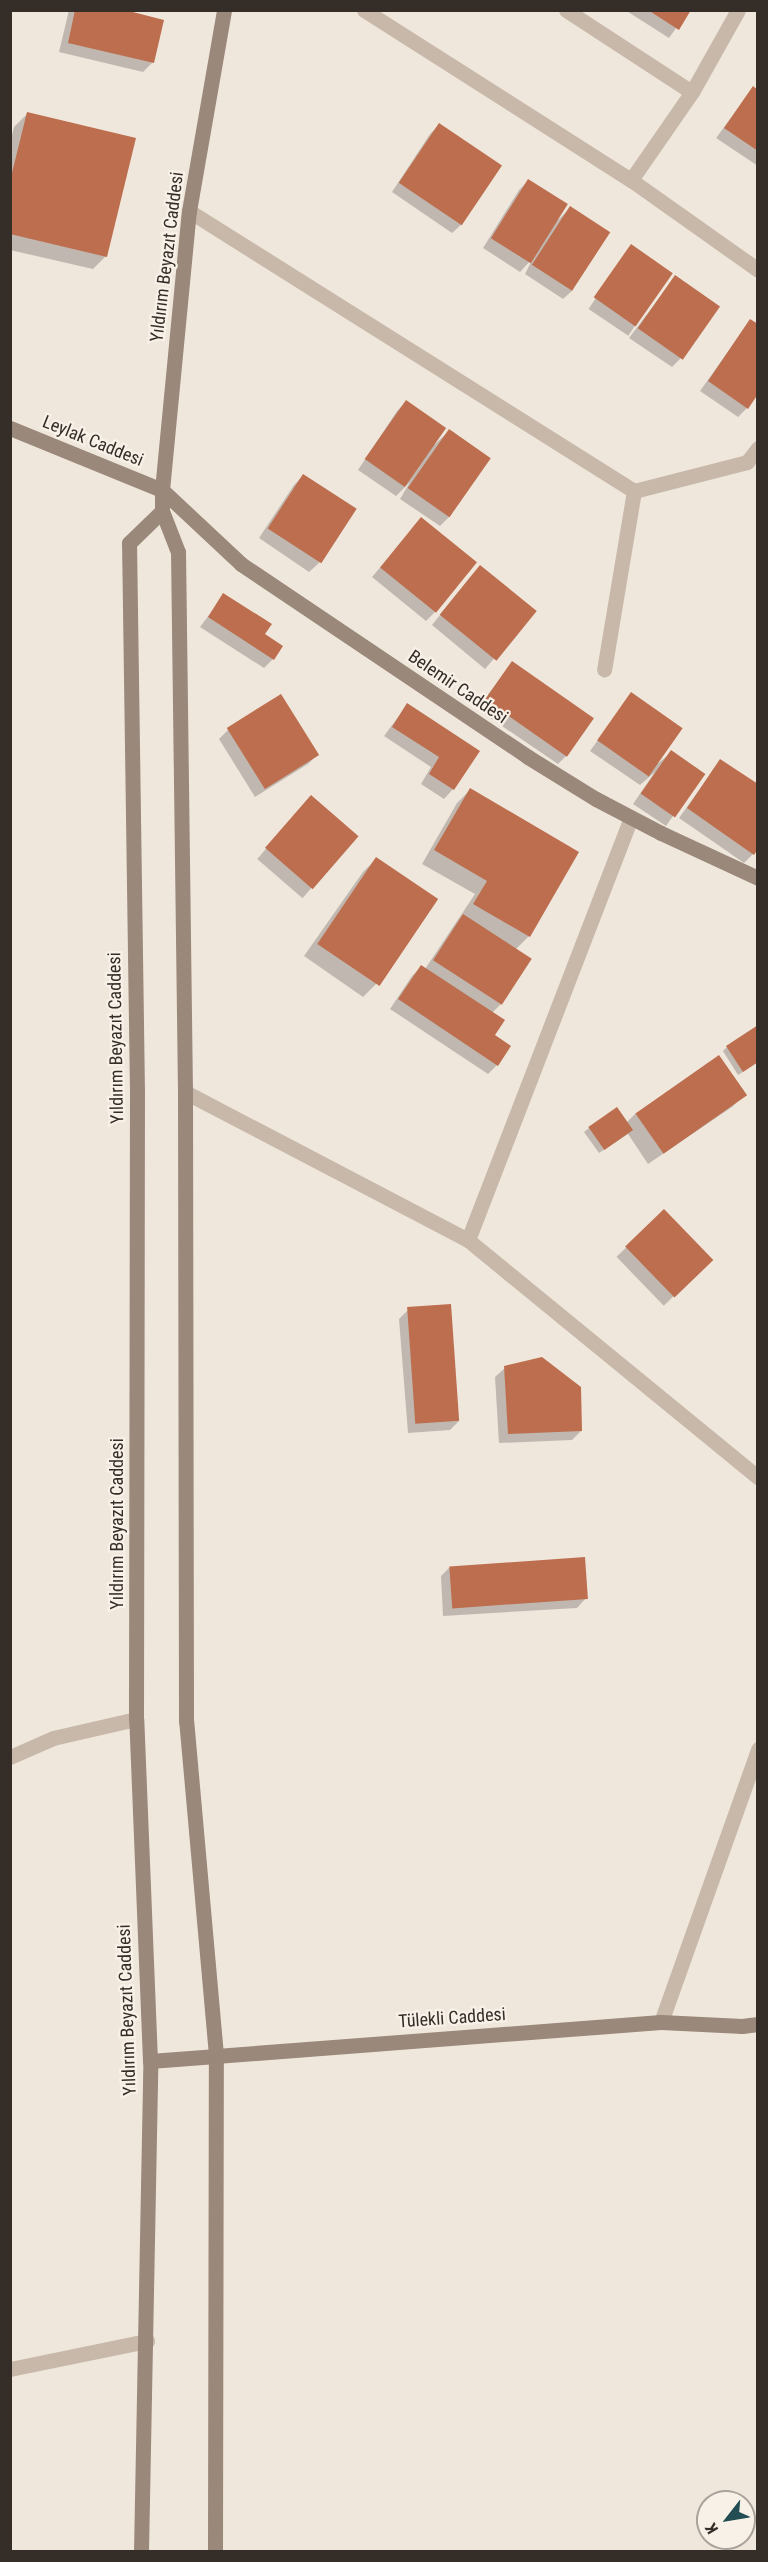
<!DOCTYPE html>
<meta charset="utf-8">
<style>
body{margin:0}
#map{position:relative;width:768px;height:2562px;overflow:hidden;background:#f0e7dc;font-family:"Roboto Condensed",sans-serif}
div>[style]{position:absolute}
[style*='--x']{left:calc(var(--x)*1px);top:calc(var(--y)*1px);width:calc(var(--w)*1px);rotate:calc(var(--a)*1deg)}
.shadow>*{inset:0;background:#0003;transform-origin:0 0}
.building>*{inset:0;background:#bc6e4e;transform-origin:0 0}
.lane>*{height:15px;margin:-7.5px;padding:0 7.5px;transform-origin:7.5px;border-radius:7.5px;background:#c7b8a9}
.street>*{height:15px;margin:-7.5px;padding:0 7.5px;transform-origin:7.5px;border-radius:7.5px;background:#c7b8a9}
.secondary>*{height:15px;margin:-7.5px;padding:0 7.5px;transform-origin:7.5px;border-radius:7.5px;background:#9a887a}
span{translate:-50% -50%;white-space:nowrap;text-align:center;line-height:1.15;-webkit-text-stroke:4.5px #f8f1e8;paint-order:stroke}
.street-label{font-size:18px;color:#352d28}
.frame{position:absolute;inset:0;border:12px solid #352d28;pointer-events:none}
.north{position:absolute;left:696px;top:2490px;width:60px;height:60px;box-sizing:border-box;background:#f8f1e8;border:2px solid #aaa39b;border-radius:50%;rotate:239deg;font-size:16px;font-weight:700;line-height:24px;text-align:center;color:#352d28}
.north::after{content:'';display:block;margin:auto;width:21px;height:27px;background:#214d53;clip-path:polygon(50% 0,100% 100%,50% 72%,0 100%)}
</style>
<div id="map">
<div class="shadow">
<div style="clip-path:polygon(69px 10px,118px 10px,153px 62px,143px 72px,59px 52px)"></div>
<div style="clip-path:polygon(625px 10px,689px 10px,669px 38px)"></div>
<div style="clip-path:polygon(753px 88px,758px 91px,758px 166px,716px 138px)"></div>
<div style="clip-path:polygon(27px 114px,106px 256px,93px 269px,10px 250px,10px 143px,14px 127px)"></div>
<div style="clip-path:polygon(439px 125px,462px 224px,452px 233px,392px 192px,430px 134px)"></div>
<div style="clip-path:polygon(528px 181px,557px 221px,570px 208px,573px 290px,563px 299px,525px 274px,533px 258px,520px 272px,483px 248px,519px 190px)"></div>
<div style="left:631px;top:246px;width:48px;height:76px;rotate:34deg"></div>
<div style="clip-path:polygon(675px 277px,681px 358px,672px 367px,629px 338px)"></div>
<div style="clip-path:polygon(750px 321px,747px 408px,738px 417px,700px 391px)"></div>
<div style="clip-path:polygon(406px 402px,434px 445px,449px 431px,489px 458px,449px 517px,440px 526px,400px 499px,410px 482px,396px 496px,358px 470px,397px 411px)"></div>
<div style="clip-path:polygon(303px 476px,353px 509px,319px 563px,309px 572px,259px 538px,294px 485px)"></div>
<div style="clip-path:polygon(421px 519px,435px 612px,426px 621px,372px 577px)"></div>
<div style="clip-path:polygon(471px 576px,535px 611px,485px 669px,432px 625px)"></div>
<div style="clip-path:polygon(224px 595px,263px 634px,273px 659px,264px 668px,200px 627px)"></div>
<div style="clip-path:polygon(512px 663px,567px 755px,558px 764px,477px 709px)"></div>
<div style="clip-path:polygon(631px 694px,656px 765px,672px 752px,703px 774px,666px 826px,633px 804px,655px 772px,640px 785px,590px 751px)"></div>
<div style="clip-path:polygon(407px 705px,478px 751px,453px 789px,444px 799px,421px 784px,431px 767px,384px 736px)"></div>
<div style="clip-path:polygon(228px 730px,317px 755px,308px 764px,255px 797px,219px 739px)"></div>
<div style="clip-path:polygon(720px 761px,753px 854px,744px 863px,679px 818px)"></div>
<div style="clip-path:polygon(470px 790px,529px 936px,515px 950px,501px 1004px,492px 1013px,497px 1065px,488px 1074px,390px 1009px,412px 976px,421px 967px,425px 969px,475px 894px,422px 864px,457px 803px)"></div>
<div style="left:311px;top:797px;width:60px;height:82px;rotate:41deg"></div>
<div style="clip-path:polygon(376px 859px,376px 984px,363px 997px,304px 956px,363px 872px)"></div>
<div style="clip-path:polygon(727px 1047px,758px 1062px,738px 1075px,723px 1051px)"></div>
<div style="clip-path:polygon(745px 1094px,732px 1107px,648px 1164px,628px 1134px,599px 1153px,584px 1132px,589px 1128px,626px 1123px,636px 1113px)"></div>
<div style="left:664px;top:1211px;width:68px;height:66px;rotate:46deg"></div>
<div style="clip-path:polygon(408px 1310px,459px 1421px,450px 1430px,408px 1433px,399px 1319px)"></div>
<div style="clip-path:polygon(505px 1368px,581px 1431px,572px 1440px,499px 1443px,495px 1377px)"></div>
<div style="clip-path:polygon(450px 1567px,586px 1598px,577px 1608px,443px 1616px,441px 1576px)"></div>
</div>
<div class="building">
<div style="clip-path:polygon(75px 10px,125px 10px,164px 20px,154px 63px,68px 43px)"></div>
<div style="clip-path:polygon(648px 10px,691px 10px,679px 30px)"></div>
<div style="clip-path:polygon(753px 86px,758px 90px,758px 151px,724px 128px)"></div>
<div style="clip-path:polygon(27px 112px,136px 138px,107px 257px,10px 234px,10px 181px)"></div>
<div style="left:439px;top:123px;width:76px;height:72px;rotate:34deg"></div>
<div style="left:528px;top:179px;width:47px;height:70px;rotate:32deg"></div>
<div style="left:570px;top:206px;width:48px;height:70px;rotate:33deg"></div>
<div style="left:631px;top:244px;width:51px;height:65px;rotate:35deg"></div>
<div style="left:675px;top:275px;width:55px;height:65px;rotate:35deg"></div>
<div style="clip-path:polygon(750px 319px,758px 324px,758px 394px,748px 409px,708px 381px)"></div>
<div style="left:406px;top:400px;width:49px;height:72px;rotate:35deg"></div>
<div style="left:449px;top:429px;width:51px;height:72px;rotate:35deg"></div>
<div style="left:303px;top:474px;width:64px;height:65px;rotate:33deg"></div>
<div style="left:421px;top:517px;width:72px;height:65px;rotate:39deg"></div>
<div style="left:480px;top:565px;width:73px;height:64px;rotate:39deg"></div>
<div style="clip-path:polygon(223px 593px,272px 624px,265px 634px,283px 646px,274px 660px,208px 617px)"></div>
<div style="left:512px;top:661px;width:100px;height:47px;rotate:35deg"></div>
<div style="left:631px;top:692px;width:63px;height:59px;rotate:35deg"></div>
<div style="left:281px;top:694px;width:72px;height:64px;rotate:58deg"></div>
<div style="clip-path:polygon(407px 703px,480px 751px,454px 790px,429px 774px,439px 757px,392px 727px)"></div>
<div style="left:671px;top:750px;width:42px;height:53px;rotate:35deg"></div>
<div style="clip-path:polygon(720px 759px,758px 784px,758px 849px,754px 855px,687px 808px)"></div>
<div style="clip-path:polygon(470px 788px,579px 852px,530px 937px,473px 904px,487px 881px,434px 850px)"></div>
<div style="left:311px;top:795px;width:63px;height:70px;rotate:41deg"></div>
<div style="left:376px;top:857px;width:75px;height:105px;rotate:34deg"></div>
<div style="left:463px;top:914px;width:82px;height:55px;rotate:33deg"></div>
<div style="clip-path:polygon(421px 965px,505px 1020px,495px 1035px,511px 1046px,498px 1066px,398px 999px)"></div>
<div style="clip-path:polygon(758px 1025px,758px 1062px,743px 1072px,726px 1046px)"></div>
<div style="left:719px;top:1055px;width:49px;height:102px;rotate:55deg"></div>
<div style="left:617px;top:1107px;width:28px;height:35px;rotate:55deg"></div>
<div style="left:664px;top:1209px;width:71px;height:54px;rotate:46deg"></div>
<div style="left:451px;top:1304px;width:117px;height:44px;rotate:86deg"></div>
<div style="clip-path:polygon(542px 1357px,581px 1387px,582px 1431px,508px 1434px,504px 1366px)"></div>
<div style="left:585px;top:1557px;width:42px;height:136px;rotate:86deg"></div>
</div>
<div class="lane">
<div style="--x:10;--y:2369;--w:140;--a:-11.6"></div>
</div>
<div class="street">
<div style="--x:364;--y:10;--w:317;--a:32.5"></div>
<div style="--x:631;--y:180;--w:156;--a:35.3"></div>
<div style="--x:566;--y:10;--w:150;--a:33.1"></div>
<div style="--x:631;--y:180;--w:107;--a:-55.3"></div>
<div style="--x:692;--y:92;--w:94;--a:-60.7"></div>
<div style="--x:189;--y:211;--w:526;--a:32.18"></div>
<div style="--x:634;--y:491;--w:181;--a:99.5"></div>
<div style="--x:634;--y:491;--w:117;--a:-14.4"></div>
<div style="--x:747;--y:462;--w:18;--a:-52"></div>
<div style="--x:185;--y:1092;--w:319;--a:27.6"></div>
<div style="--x:468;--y:1240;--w:375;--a:39.3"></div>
<div style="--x:468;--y:1240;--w:452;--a:-68.9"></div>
<div style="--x:10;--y:1757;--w:47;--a:-23.8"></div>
<div style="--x:53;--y:1738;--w:85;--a:-12.9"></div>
<div style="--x:661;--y:2022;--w:290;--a:-70.4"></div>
</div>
<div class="secondary">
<div style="--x:10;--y:428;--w:164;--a:22.2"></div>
<div style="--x:162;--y:490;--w:108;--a:43.1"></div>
<div style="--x:241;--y:564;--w:346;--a:33.9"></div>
<div style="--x:528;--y:757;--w:80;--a:31.7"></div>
<div style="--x:596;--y:799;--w:73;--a:27.6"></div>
<div style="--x:661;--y:833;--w:107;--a:24.9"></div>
<div style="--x:150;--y:2061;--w:512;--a:-4.36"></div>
<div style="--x:661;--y:2022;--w:81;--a:2.8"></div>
<div style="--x:742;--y:2026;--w:16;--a:-7"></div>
<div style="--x:141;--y:2552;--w:491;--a:-88.9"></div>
<div style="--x:150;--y:2061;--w:342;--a:-92.3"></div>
<div style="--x:136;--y:1719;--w:627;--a:-89.91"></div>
<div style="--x:137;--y:1092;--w:549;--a:-90.83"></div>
<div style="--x:129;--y:543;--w:46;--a:-44.1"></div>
<div style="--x:215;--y:2552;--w:497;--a:-89.9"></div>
<div style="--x:216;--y:2055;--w:335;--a:-95.1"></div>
<div style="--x:186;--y:1721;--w:629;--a:-90.09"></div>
<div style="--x:185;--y:1092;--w:540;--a:-90.74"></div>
<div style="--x:178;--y:552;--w:44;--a:-111.3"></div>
<div style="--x:162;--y:511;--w:21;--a:-90"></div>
<div style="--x:162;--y:490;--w:280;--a:-84.5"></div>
<div style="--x:189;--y:211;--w:204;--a:-80.1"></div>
</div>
<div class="street-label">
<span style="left:167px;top:257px;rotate:-83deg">Yıldırım Beyazıt Caddesi</span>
<span style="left:93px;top:441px;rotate:22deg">Leylak Caddesi</span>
<span style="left:458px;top:687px;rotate:34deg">Belemir Caddesi</span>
<span style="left:116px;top:1038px;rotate:-91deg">Yıldırım Beyazıt Caddesi</span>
<span style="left:117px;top:1524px;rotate:-90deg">Yıldırım Beyazıt Caddesi</span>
<span style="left:127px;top:2010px;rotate:-92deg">Yıldırım Beyazıt Caddesi</span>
<span style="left:452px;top:2018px;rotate:-4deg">Tülekli Caddesi</span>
</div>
<div class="frame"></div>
<div class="north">K</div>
</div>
